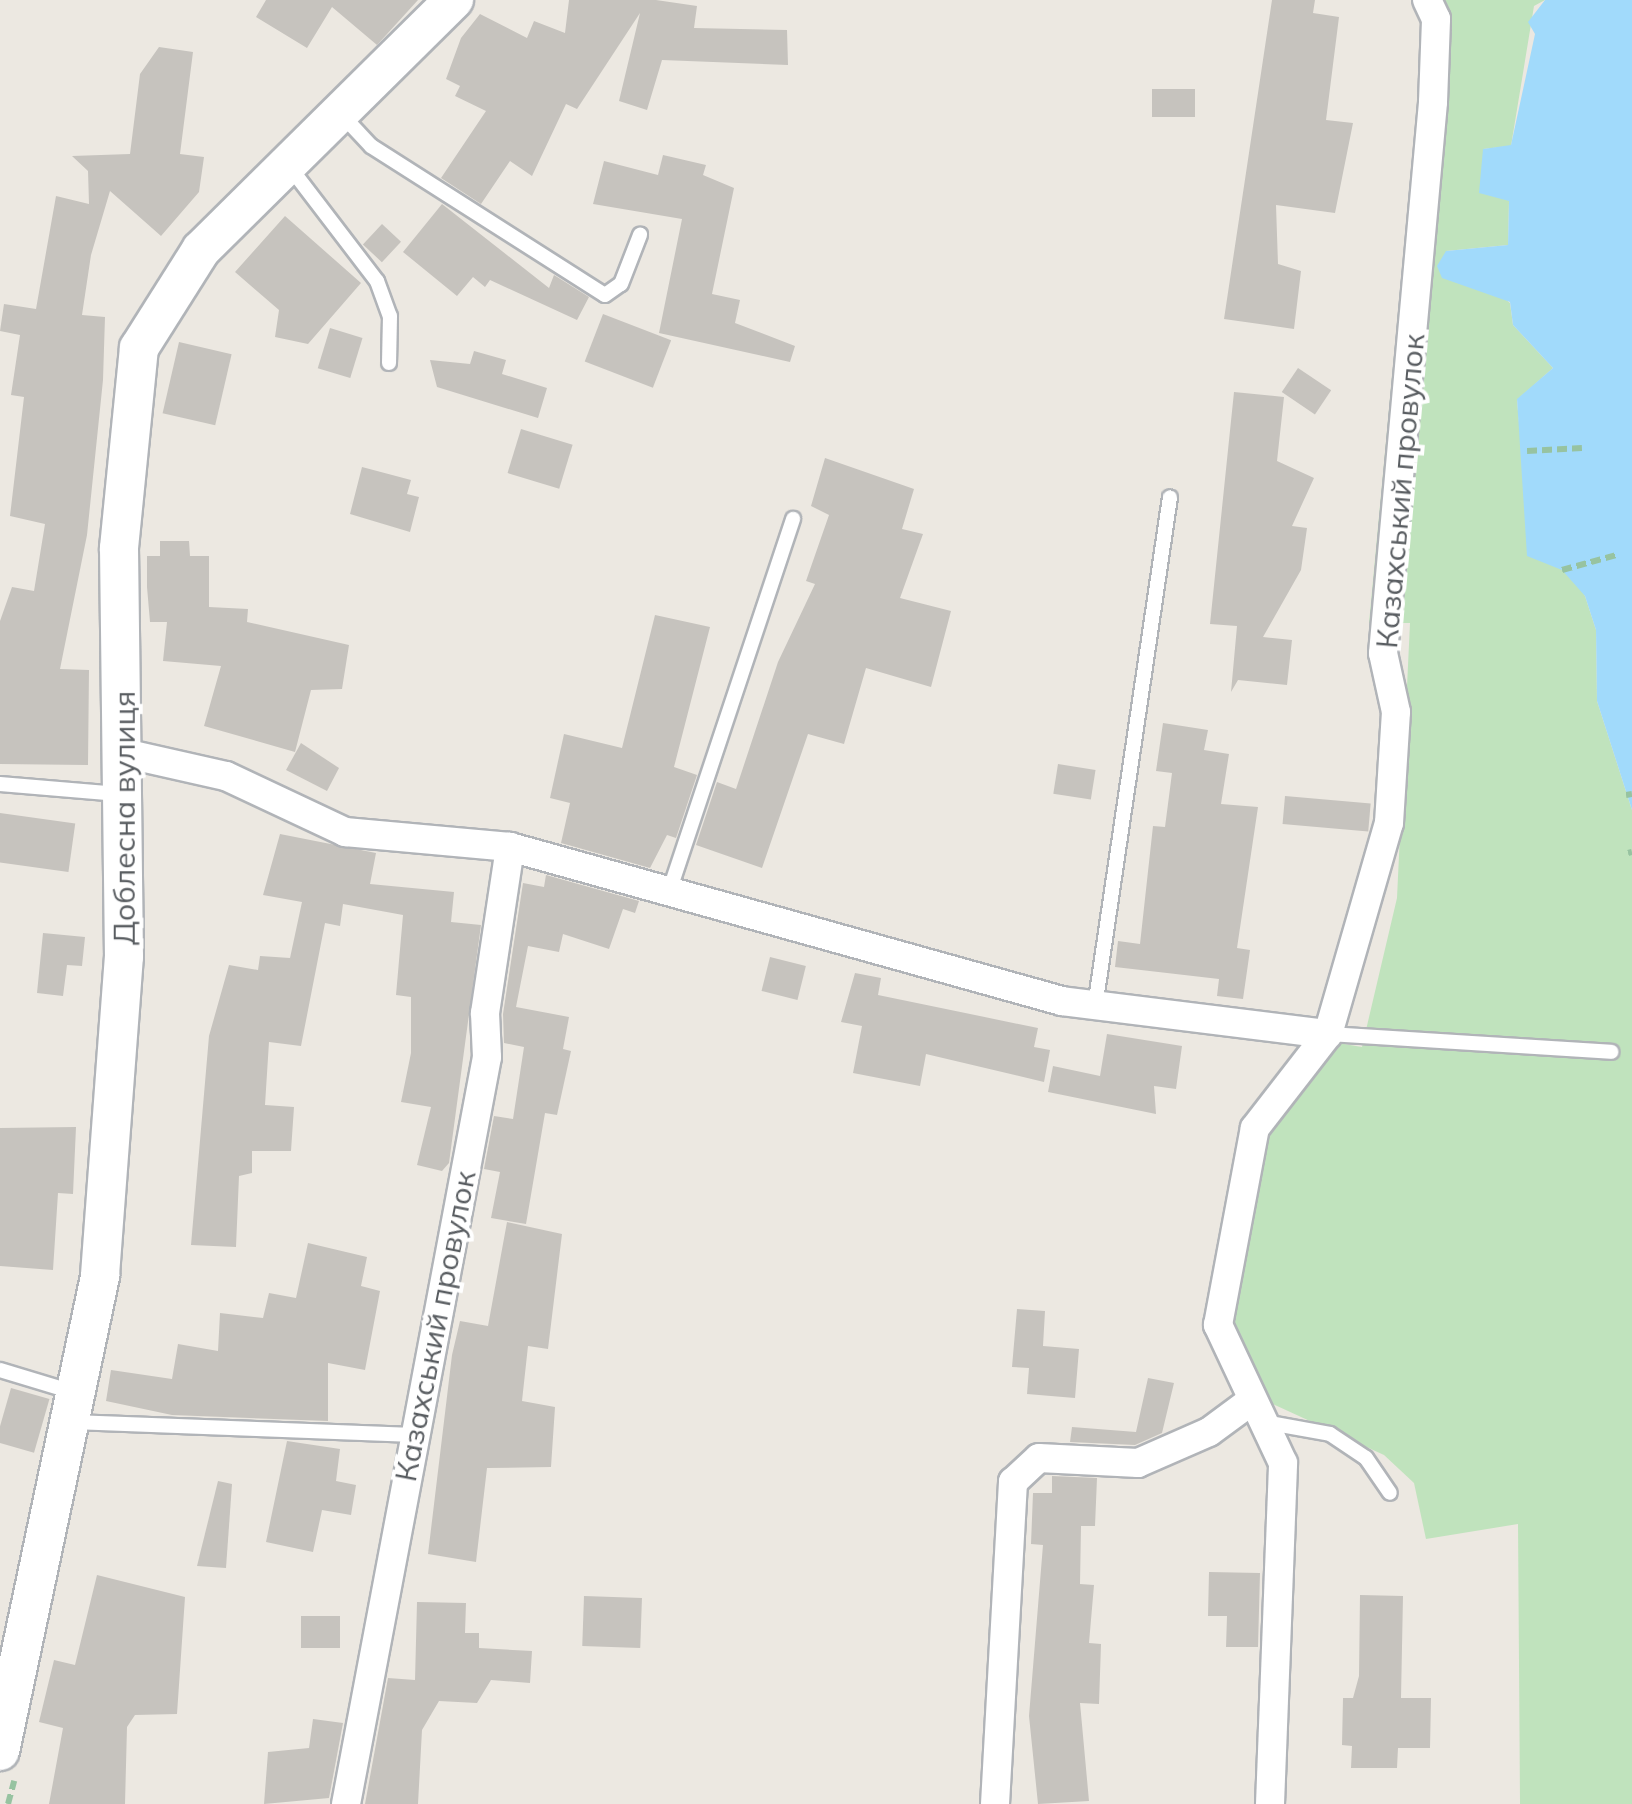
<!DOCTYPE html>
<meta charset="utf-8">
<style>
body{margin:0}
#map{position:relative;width:1632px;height:1804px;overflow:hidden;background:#ece8e1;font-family:Mulish,sans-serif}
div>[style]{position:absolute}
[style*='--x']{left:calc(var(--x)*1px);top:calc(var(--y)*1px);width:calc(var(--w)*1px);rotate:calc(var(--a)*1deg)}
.green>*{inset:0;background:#c0e3bd}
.water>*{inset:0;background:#a1dafb}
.building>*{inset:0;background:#c6c3be;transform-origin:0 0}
.path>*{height:6px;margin-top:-3px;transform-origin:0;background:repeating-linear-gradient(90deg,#97c3a1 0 10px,transparent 0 15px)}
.roads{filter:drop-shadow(2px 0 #b1b4b8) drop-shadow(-2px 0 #b1b4b8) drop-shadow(0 2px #b1b4b8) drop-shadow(0 -2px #b1b4b8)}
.lane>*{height:14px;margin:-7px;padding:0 7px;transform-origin:7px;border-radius:7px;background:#fff}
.street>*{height:28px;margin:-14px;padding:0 14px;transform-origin:14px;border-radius:14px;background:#fff}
.secondary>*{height:38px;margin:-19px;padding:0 19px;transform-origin:19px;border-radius:19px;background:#fff}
span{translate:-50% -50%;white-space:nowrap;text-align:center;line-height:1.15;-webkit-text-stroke:8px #fff;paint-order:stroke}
.street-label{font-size:30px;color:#595d61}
</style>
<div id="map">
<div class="green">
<div style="clip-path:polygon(1412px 0,1545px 0,1534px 6px,1511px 146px,1483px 149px,1509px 201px,1508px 245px,1446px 251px,1510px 303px,1513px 325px,1553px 368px,1517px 400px,1526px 503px,1585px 596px,1596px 630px,1597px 701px,1632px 810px,1632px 1804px,1520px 1804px,1518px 1524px,1426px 1539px,1414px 1483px,1384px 1455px,1264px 1400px,1231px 1324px,1264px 1140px,1332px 1042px,1362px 1047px,1397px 898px,1410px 623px,1369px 623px,1425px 24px)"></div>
</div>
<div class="water">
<div style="clip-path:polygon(1545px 0,1632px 0,1632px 810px,1597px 701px,1596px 630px,1585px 596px,1562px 570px,1527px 556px,1517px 399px,1553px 368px,1513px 325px,1510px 302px,1442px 278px,1437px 266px,1446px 251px,1508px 245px,1509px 201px,1479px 193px,1483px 149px,1511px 145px,1535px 34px,1528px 22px)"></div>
</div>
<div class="building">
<div style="clip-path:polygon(266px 0,418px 0,377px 45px,332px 7px,307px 48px,256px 17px)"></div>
<div style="clip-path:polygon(569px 0,656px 0,697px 6px,694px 28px,787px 30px,788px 65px,662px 60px,647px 110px,619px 101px,640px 13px,577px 109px,566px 104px,532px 176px,510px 161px,481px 204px,441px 178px,486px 111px,455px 96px,460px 86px,446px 79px,461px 38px,480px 14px,527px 38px,534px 21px,565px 33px)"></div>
<div style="clip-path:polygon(1272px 0,1315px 0,1313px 13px,1339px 17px,1326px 120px,1353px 123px,1335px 213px,1276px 205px,1278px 264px,1301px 271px,1294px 329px,1224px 319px)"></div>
<div style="clip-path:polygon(159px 47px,193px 52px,180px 154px,204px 157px,199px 192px,161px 236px,110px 191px,91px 255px,82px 315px,105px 317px,103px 380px,87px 535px,60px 669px,89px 670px,88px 765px,0 764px,0 621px,12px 587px,34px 591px,45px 524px,10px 516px,24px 397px,11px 395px,20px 335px,0 331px,4px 304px,36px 309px,56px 196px,89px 204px,88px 171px,72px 156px,130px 154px,140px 74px)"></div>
<div style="left:1152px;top:89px;width:43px;height:28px"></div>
<div style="clip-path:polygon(663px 155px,706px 165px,703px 175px,734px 188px,712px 294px,740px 300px,735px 323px,795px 346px,790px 362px,659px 333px,682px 219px,593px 204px,604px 161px,658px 175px)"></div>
<div style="clip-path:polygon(442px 204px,549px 288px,554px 275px,589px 297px,577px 320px,490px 280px,485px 287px,473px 277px,457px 296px,403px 252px)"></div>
<div style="clip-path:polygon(285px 216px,361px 283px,308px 344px,275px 337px,279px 310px,235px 272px)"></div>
<div style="left:382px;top:224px;width:26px;height:28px;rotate:43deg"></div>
<div style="left:603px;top:314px;width:73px;height:51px;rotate:21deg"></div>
<div style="left:330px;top:328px;width:34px;height:42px;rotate:17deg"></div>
<div style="left:179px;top:342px;width:54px;height:73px;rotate:13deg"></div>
<div style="clip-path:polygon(474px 351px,506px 360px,502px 374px,547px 388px,538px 418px,437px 387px,430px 360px,470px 364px)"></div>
<div style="left:1298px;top:368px;width:40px;height:29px;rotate:34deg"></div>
<div style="clip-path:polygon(1234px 392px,1284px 397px,1277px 461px,1314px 478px,1292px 526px,1307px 528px,1301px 570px,1263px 637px,1292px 640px,1287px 685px,1238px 680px,1231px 692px,1237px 626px,1210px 624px)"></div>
<div style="left:521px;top:429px;width:54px;height:46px;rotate:17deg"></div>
<div style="clip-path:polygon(825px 458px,914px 489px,902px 529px,923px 534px,900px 598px,951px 611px,931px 687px,866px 668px,844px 744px,808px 734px,762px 868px,696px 845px,717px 782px,736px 789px,778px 662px,815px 584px,806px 581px,829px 515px,811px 506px)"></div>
<div style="clip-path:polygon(362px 467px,411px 480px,407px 494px,419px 497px,410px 532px,350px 514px)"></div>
<div style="clip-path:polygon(160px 541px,189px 541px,190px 556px,209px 556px,209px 607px,248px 609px,247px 622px,349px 645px,342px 689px,311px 690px,295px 752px,204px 726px,221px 666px,163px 661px,167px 622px,150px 622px,147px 587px,147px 556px,160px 556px)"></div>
<div style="clip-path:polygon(655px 615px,710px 627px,674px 767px,697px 775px,676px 838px,667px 835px,650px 868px,561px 843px,570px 803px,550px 798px,564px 734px,622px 748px)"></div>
<div style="clip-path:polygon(1163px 723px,1208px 730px,1204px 750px,1229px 754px,1221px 804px,1258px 807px,1237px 948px,1250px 950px,1243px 999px,1217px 996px,1219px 979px,1115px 967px,1118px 941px,1140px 944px,1153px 826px,1165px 827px,1172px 773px,1156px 771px)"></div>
<div style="clip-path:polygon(301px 743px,339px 768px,327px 791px,286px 770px)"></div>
<div style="left:1058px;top:764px;width:38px;height:30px;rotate:9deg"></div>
<div style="left:1285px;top:796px;width:86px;height:28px;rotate:5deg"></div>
<div style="left:0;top:813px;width:76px;height:49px;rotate:8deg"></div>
<div style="clip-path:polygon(280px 834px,376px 853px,370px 884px,454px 892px,451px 922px,481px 925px,449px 1163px,442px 1171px,417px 1165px,431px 1107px,401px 1102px,411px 1053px,411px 997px,396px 995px,403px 915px,343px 904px,340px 926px,325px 923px,301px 1046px,269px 1042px,265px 1105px,294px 1107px,291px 1151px,252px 1151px,252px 1173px,239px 1176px,236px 1247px,191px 1245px,209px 1036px,229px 965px,258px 970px,260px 956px,290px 958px,302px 902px,263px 895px)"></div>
<div style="clip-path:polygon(546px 875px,639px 901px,635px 913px,623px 909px,609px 949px,563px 934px,559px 952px,528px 946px,516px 1007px,569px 1017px,563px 1049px,571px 1051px,557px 1115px,545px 1113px,526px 1224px,491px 1218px,500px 1172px,484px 1169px,494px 1116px,513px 1119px,524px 1047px,504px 1043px,503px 1014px,523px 883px,544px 887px)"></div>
<div style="clip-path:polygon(43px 933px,85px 937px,82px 966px,67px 965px,63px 996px,37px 993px)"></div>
<div style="left:770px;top:957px;width:37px;height:35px;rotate:14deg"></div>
<div style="clip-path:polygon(855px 973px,881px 978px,878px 995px,1038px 1028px,1034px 1047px,1050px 1050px,1044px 1082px,926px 1054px,920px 1086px,853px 1073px,862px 1026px,841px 1022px)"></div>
<div style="clip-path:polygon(1107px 1034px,1182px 1046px,1176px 1089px,1154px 1086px,1156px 1114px,1048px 1092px,1053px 1066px,1100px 1076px)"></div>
<div style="clip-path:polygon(76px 1127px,73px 1194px,58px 1193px,53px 1270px,0 1266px,0 1128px)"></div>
<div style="clip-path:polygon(507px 1222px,562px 1234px,548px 1349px,528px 1346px,522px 1401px,555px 1407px,551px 1467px,487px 1468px,476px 1562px,428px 1554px,452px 1355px,460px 1321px,488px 1326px)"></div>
<div style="clip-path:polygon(308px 1243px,367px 1257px,361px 1286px,380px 1291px,365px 1370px,328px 1363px,328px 1421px,172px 1415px,106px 1401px,111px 1370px,172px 1379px,178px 1344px,218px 1351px,220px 1313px,263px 1318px,269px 1293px,296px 1298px)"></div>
<div style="clip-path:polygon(1017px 1309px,1045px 1311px,1043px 1346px,1079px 1349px,1075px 1398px,1027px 1394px,1029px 1368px,1012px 1367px)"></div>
<div style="clip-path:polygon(1148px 1378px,1174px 1383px,1162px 1433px,1135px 1445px,1070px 1442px,1072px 1427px,1136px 1432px)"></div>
<div style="left:11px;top:1388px;width:40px;height:56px;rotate:16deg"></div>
<div style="clip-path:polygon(287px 1441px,340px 1449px,336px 1481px,356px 1485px,351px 1515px,322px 1510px,313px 1552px,266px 1542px)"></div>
<div style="clip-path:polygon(1052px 1476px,1097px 1478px,1095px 1526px,1081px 1526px,1080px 1584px,1094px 1585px,1089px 1643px,1101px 1644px,1099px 1704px,1080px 1703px,1089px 1801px,1038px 1804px,1029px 1716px,1043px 1545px,1031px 1544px,1033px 1493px,1052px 1493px)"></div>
<div style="clip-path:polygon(218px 1481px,232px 1484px,226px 1568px,197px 1566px)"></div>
<div style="clip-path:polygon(1209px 1572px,1260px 1573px,1258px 1647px,1226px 1647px,1227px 1616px,1208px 1616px)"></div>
<div style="clip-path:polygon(97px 1575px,185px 1597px,177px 1714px,135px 1715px,127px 1727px,125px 1804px,49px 1804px,63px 1728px,39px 1722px,54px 1660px,75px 1665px)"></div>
<div style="clip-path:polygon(1360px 1595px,1403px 1596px,1401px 1698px,1431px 1698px,1430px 1748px,1398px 1748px,1397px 1768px,1351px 1768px,1352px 1746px,1342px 1745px,1343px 1698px,1353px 1698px,1359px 1676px)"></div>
<div style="left:584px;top:1596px;width:58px;height:50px;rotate:2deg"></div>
<div style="clip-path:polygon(417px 1602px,466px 1603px,465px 1633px,479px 1633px,479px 1648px,532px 1651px,530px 1683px,491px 1680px,477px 1703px,439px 1701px,422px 1730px,418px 1804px,365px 1804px,388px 1678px,415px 1680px)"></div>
<div style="left:301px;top:1616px;width:39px;height:32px"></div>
<div style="clip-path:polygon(313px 1719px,343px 1723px,329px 1798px,264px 1804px,268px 1752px,309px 1748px)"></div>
</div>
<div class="path">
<div style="--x:1527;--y:451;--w:55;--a:-3.1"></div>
<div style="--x:1562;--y:570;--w:56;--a:-15.5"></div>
<div style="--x:1626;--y:795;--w:6;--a:-9"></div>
<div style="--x:1628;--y:853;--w:4;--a:-14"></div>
<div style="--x:8;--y:1804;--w:24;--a:-75"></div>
</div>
<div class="roads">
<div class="lane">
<div style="--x:342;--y:115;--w:42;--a:46.9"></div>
<div style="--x:371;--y:146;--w:277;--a:32.5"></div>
<div style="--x:605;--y:295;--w:19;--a:-35"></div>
<div style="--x:621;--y:284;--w:53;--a:-68.8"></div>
<div style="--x:289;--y:166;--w:145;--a:52.6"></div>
<div style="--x:377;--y:281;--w:37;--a:70"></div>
<div style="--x:390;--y:316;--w:47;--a:91.2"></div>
<div style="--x:0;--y:784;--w:119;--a:4.8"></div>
<div style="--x:671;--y:886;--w:387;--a:-71.6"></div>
<div style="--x:1096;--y:1000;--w:508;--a:-81.63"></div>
<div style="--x:1328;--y:1034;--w:284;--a:3.6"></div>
<div style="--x:0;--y:1370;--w:76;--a:16.8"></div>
<div style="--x:73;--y:1422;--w:341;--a:2.2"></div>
<div style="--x:1264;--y:1422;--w:67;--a:10.3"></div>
<div style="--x:1330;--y:1434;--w:43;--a:33.7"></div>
<div style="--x:1366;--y:1458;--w:42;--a:55.6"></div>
</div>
<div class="street">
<div style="--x:128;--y:754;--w:100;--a:12.7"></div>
<div style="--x:226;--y:776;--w:132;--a:25.2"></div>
<div style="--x:345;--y:832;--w:166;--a:5.2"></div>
<div style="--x:510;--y:847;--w:573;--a:15.59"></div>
<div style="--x:1062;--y:1001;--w:268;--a:7.1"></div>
<div style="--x:346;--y:1804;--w:760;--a:-79.31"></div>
<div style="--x:487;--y:1057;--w:44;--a:-92.6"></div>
<div style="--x:485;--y:1013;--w:168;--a:-81.4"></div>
<div style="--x:995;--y:1804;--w:323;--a:-86.8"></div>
<div style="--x:1013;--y:1482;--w:35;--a:-43"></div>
<div style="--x:1039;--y:1458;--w:99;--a:2.9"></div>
<div style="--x:1138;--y:1463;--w:77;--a:-23.6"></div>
<div style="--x:1209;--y:1432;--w:52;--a:-36.4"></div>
<div style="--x:1270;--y:1804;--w:341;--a:-87.8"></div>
<div style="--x:1283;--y:1463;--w:153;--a:-115.2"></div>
<div style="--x:1218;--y:1325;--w:200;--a:-79.4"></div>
<div style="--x:1255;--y:1128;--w:119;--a:-52.2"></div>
<div style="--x:1328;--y:1034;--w:220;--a:-73.9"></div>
<div style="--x:1389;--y:823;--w:111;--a:-86.4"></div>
<div style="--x:1396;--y:712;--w:60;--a:-102.4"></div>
<div style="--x:1383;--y:653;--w:553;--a:-84.81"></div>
<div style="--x:1433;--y:102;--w:83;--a:-87.9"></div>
<div style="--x:1436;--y:19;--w:21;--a:-115"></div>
</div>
<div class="secondary">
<div style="--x:0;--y:1751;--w:486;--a:-78.1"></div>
<div style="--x:100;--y:1275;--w:319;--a:-85.7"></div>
<div style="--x:124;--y:957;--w:409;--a:-90.7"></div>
<div style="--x:119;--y:548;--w:201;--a:-84.3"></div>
<div style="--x:139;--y:348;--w:116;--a:-57.7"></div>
<div style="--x:201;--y:250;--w:356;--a:-44.7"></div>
</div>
</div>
<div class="street-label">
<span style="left:1400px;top:491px;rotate:-85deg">Казахський провулок</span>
<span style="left:124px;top:818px;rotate:-90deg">Доблесна вулиця</span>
<span style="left:435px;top:1326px;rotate:-79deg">Казахський провулок</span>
</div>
</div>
